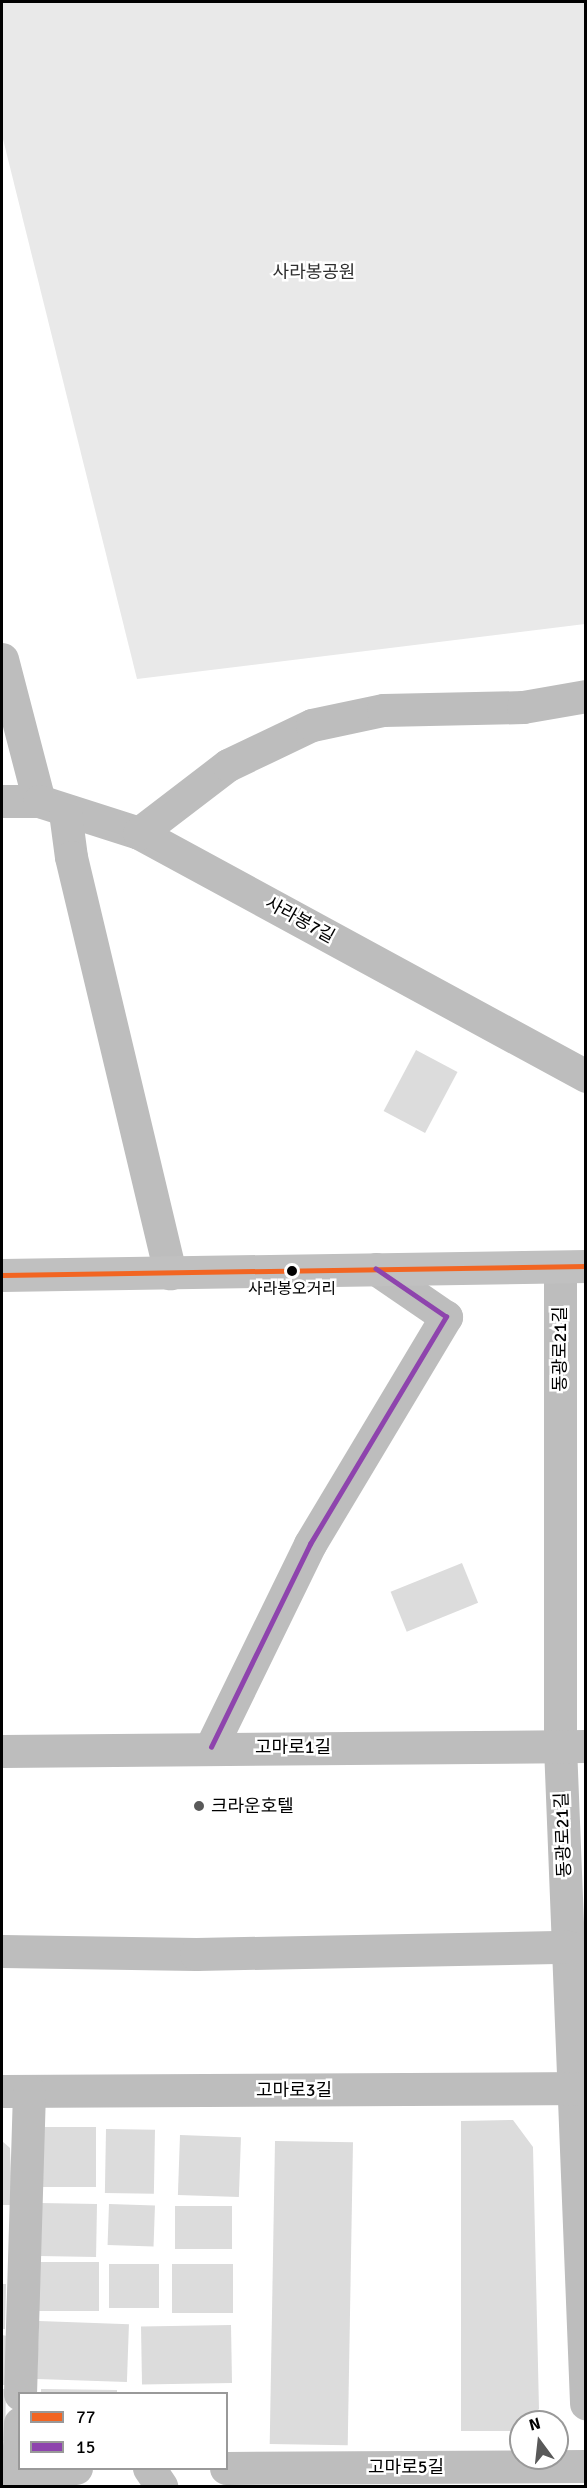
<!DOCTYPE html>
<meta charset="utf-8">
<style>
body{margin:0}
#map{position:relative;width:587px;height:2488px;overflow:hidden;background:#fff;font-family:Signika,"Noto Sans KR",sans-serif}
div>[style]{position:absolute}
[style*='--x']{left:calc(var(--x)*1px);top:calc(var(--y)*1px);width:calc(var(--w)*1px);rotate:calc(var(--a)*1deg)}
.green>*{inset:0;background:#e9e9e9}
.building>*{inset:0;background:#dcdcdc;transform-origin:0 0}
.street>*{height:33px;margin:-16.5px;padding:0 16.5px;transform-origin:16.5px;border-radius:16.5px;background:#bdbdbd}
.secondary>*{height:33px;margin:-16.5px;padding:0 16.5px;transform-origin:16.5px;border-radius:16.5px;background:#c0c0c0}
.bus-1>*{height:4.5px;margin:-2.25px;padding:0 2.25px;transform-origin:2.25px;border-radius:2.25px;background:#f26522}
.bus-2>*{height:4.5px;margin:-2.25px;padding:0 2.25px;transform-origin:2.25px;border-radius:2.25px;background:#8e44ad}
.dots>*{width:16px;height:16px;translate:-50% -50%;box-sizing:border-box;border:3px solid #fff;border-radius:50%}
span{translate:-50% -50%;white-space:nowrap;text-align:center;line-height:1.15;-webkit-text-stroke:5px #fff;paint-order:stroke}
.bus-label{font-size:16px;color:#000}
.park-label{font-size:18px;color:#2e2e2e}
.street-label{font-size:18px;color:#000}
.poi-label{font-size:18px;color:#000}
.left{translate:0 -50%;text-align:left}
.frame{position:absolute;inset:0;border:3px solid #000;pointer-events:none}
.legend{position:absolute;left:18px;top:2392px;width:210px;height:78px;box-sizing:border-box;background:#fff;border:2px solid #999;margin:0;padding:8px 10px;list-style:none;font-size:18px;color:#000}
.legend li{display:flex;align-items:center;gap:12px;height:30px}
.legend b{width:30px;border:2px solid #999}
.north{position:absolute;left:509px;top:2410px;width:60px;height:60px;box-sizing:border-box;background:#fff;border:2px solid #999;border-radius:50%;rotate:345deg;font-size:16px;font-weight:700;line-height:24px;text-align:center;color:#000}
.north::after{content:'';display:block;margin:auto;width:21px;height:27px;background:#595959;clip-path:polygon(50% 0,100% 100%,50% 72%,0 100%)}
</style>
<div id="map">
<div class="green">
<div style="clip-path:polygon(2px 2px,585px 2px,585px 624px,137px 679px,2px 135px)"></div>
</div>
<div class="building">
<div style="left:416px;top:1050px;width:47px;height:69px;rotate:28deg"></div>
<div style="left:462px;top:1563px;width:43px;height:77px;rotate:68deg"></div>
<div style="clip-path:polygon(513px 2120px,533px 2147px,539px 2409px,527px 2422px,521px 2422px,519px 2431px,461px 2431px,461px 2121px)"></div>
<div style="left:38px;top:2127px;width:58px;height:60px"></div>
<div style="left:106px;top:2129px;width:49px;height:64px;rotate:1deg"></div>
<div style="left:180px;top:2135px;width:61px;height:60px;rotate:2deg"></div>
<div style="clip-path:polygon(2px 2141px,10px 2148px,12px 2205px,2px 2205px)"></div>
<div style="left:275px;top:2141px;width:78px;height:303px;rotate:1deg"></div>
<div style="left:40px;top:2203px;width:57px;height:53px;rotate:1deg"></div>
<div style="left:109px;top:2204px;width:46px;height:41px;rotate:2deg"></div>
<div style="left:175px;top:2206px;width:57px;height:43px"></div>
<div style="left:38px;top:2262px;width:61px;height:49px"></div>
<div style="left:159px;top:2264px;width:44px;height:50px;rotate:90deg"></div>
<div style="left:172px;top:2264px;width:61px;height:49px"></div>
<div style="clip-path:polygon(2px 2284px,6px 2284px,5px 2329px,2px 2329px)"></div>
<div style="left:39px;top:2321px;width:90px;height:58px;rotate:2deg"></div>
<div style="left:231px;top:2325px;width:58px;height:90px;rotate:89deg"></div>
<div style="clip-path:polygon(2px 2335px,7px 2336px,5px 2385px,2px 2385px)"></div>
<div style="clip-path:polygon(2px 2389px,6px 2389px,5px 2441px,2px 2441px)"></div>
<div style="clip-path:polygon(41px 2389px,117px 2390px,117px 2394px,41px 2394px)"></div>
</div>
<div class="street">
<div style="--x:2;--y:659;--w:147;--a:75.4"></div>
<div style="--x:2;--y:801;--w:37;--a:0"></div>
<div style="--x:39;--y:801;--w:105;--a:17.7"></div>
<div style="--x:139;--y:833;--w:509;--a:28.53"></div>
<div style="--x:65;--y:812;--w:45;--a:82.4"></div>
<div style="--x:71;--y:857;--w:428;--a:76.6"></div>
<div style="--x:139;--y:833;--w:112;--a:-37.4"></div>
<div style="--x:228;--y:765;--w:93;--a:-25.5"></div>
<div style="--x:312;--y:725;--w:73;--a:-11.9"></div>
<div style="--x:383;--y:710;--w:140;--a:-1.2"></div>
<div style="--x:523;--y:707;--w:64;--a:-9.9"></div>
<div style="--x:560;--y:1267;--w:479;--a:90"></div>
<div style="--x:560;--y:1746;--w:658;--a:87.73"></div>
<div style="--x:211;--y:1747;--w:226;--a:-64"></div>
<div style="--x:310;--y:1544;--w:265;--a:-59.1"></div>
<div style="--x:446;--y:1317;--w:85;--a:-145.6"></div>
<div style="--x:2;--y:1751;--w:584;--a:-0.49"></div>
<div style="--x:2;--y:1951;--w:194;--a:0.9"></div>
<div style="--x:196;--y:1954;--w:372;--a:-1.1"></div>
<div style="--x:2;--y:2091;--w:584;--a:-0.29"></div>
<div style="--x:20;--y:2394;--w:303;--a:-88.3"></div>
<div style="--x:149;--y:2468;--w:22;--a:56"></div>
<div style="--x:226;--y:2468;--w:360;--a:-0.3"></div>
<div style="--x:2;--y:2469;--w:74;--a:-0.8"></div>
<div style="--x:12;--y:2486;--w:18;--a:-71"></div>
<div style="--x:18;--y:2469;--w:46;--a:-87.5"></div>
</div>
<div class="secondary">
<div style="--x:2;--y:1275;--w:584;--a:-0.88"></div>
</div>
<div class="bus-1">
<div style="--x:2;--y:1275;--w:584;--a:-0.88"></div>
</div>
<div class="bus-2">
<div style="--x:211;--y:1747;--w:226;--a:-64"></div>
<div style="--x:310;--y:1544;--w:265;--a:-59.1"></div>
<div style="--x:446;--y:1317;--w:85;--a:-145.6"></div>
</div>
<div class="dots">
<div style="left:292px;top:1271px;background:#000"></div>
<div style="left:199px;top:1806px;background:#595959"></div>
</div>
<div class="bus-label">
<span style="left:292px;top:1289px">사라봉오거리</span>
</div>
<div class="park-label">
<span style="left:314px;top:272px">사라봉공원</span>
</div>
<div class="street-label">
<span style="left:300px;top:920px;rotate:29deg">사라봉7길</span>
<span style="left:560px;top:1349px;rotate:-90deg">동광로21길</span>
<span style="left:293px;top:1747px">고마로1길</span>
<span style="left:563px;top:1835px;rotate:-92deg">동광로21길</span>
<span style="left:294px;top:2090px">고마로3길</span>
<span style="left:406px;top:2467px">고마로5길</span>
</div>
<div class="poi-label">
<span class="left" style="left:211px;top:1806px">크라운호텔</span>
</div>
<div class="frame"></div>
<ul class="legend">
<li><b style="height:8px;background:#f26522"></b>77</li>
<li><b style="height:8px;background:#8e44ad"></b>15</li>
</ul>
<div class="north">N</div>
</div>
